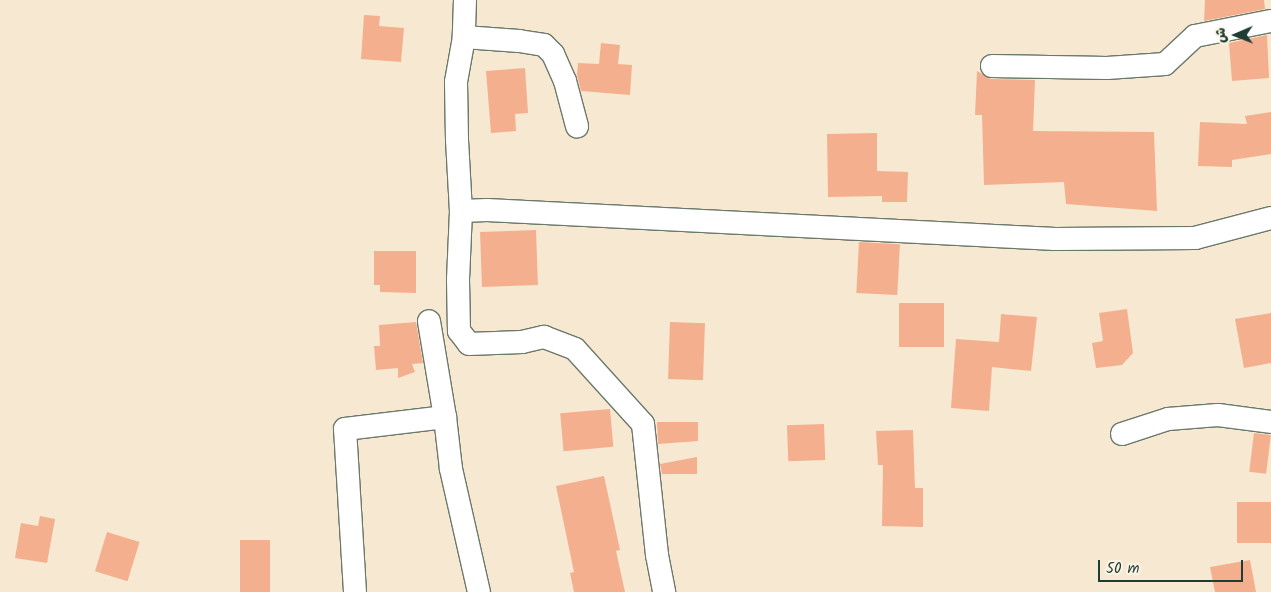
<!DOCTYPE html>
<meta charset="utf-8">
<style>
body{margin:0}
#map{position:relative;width:1271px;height:592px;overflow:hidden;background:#f7e9d1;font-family:Kalam,"Playpen Sans Arabic",sans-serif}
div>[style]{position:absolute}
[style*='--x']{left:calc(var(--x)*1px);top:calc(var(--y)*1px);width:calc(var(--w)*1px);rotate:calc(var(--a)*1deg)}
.building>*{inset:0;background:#f4af8f;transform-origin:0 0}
.roads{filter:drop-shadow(1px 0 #6b796b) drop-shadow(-1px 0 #6b796b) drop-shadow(0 1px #6b796b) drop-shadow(0 -1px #6b796b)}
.minor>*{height:22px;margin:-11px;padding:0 11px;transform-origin:11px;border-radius:11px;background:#fff}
span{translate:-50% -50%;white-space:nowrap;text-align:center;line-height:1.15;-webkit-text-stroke:5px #fcf5e5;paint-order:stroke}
.north{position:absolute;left:1211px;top:10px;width:50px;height:50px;-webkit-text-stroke:4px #fcf5e5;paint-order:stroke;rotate:269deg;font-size:14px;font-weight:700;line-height:20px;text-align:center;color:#1f3d34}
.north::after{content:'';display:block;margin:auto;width:18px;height:22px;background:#1f3d34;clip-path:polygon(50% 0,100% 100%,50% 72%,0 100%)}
.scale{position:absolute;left:1098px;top:560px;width:145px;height:22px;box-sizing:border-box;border:2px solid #1f3d34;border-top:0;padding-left:6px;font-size:15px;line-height:18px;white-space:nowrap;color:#1f3d34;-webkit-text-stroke:4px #fcf5e5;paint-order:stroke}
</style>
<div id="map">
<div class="building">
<div style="clip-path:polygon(1205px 0,1264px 0,1265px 9px,1204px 21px)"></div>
<div style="clip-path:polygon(364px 15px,380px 16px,379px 26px,404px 28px,401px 62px,361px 59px)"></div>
<div style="clip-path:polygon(1267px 35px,1269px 78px,1232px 81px,1229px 43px)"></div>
<div style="clip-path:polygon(601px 43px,620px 45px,618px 64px,632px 65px,630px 95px,581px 91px,577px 75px,578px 63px,599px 64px)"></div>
<div style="clip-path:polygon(525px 68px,528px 113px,515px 114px,516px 131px,491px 133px,486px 71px)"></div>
<div style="clip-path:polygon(977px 71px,991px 79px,1035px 80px,1033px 131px,1154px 132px,1157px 211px,1066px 204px,1064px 182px,984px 185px,982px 115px,975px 115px)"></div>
<div style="clip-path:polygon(1271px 112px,1271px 154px,1232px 160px,1232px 167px,1198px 166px,1200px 122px,1247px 124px,1245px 116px)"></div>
<div style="clip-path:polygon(877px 133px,877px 171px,908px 172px,907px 202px,882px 202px,882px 196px,828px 197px,827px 134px)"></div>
<div style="left:536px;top:230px;width:55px;height:56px;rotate:88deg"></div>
<div style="left:859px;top:242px;width:41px;height:51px;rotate:3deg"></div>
<div style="clip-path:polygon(374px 251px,416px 251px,416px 293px,380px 292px,380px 285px,374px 285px)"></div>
<div style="left:899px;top:303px;width:45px;height:44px"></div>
<div style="clip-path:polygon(1127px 309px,1133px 353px,1122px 365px,1096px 368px,1092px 343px,1103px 341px,1099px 313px)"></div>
<div style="clip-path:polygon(1271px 313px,1271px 363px,1244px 368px,1235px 319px)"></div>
<div style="clip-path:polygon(1001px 314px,1037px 317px,1031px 371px,992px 367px,989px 411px,951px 408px,956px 339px,999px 342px)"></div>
<div style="clip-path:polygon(416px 322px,423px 363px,412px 364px,415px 372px,398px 378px,398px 368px,376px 370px,374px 346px,380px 346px,379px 325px)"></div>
<div style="left:670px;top:322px;width:35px;height:57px;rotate:2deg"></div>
<div style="left:610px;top:409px;width:38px;height:50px;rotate:85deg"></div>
<div style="clip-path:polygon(657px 422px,698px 422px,698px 441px,658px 444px)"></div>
<div style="left:824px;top:424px;width:36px;height:37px;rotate:88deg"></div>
<div style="clip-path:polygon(913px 430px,915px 488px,923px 488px,923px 527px,882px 526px,883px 465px,878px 465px,876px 431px)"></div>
<div style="left:1254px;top:433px;width:17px;height:39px;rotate:7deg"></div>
<div style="clip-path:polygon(697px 457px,697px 474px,662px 474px,660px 464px)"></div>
<div style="clip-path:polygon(604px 476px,620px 550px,616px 551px,625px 592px,574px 592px,570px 573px,574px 572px,556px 486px)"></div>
<div style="left:1271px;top:502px;width:41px;height:34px;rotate:90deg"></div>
<div style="clip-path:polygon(40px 516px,55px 519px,47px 563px,15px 558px,21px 523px,38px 526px)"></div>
<div style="left:107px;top:532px;width:34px;height:41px;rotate:17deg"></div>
<div style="left:240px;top:540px;width:30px;height:52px"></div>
<div style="clip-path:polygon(1250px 560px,1256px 592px,1215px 592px,1210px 567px)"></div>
</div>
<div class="roads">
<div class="minor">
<div style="--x:465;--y:0;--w:37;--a:92"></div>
<div style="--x:464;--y:37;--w:46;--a:100.1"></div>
<div style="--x:456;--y:82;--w:58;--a:89"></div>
<div style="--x:457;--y:140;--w:71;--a:86.8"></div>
<div style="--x:461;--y:211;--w:69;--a:92.5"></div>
<div style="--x:458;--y:280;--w:51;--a:88.9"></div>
<div style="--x:459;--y:331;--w:16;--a:52"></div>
<div style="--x:469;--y:344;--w:53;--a:-2.2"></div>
<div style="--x:522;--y:342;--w:23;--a:-13"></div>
<div style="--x:544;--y:337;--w:33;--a:21"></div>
<div style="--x:575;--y:349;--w:101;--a:47.8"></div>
<div style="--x:643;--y:424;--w:132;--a:83.9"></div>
<div style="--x:657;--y:555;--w:38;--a:79"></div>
<div style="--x:464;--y:37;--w:55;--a:4.2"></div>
<div style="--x:519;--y:41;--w:25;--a:9"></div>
<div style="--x:544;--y:45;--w:13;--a:45"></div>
<div style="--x:553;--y:54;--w:30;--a:66"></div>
<div style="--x:565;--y:81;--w:47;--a:75.1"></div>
<div style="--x:992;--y:66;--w:115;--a:1"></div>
<div style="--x:1107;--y:68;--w:58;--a:-3.9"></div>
<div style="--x:1165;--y:64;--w:41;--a:-43"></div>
<div style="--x:1195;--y:36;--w:77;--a:-11.2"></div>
<div style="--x:461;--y:211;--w:26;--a:-2"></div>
<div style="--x:487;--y:210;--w:569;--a:2.92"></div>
<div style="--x:1055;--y:239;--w:140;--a:-0.4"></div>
<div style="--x:1195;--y:238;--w:79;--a:-14.7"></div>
<div style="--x:445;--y:417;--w:52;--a:83.4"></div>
<div style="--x:451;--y:469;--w:126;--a:77.2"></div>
<div style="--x:1122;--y:434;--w:48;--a:-18.1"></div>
<div style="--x:1168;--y:419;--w:50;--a:-4.6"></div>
<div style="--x:1218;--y:415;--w:53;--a:7.5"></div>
<div style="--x:355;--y:592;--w:163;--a:-93.5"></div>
<div style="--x:345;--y:429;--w:101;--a:-6.8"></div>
<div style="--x:445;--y:417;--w:97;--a:-99.5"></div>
</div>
</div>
<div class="north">ش</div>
<div class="scale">50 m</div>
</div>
